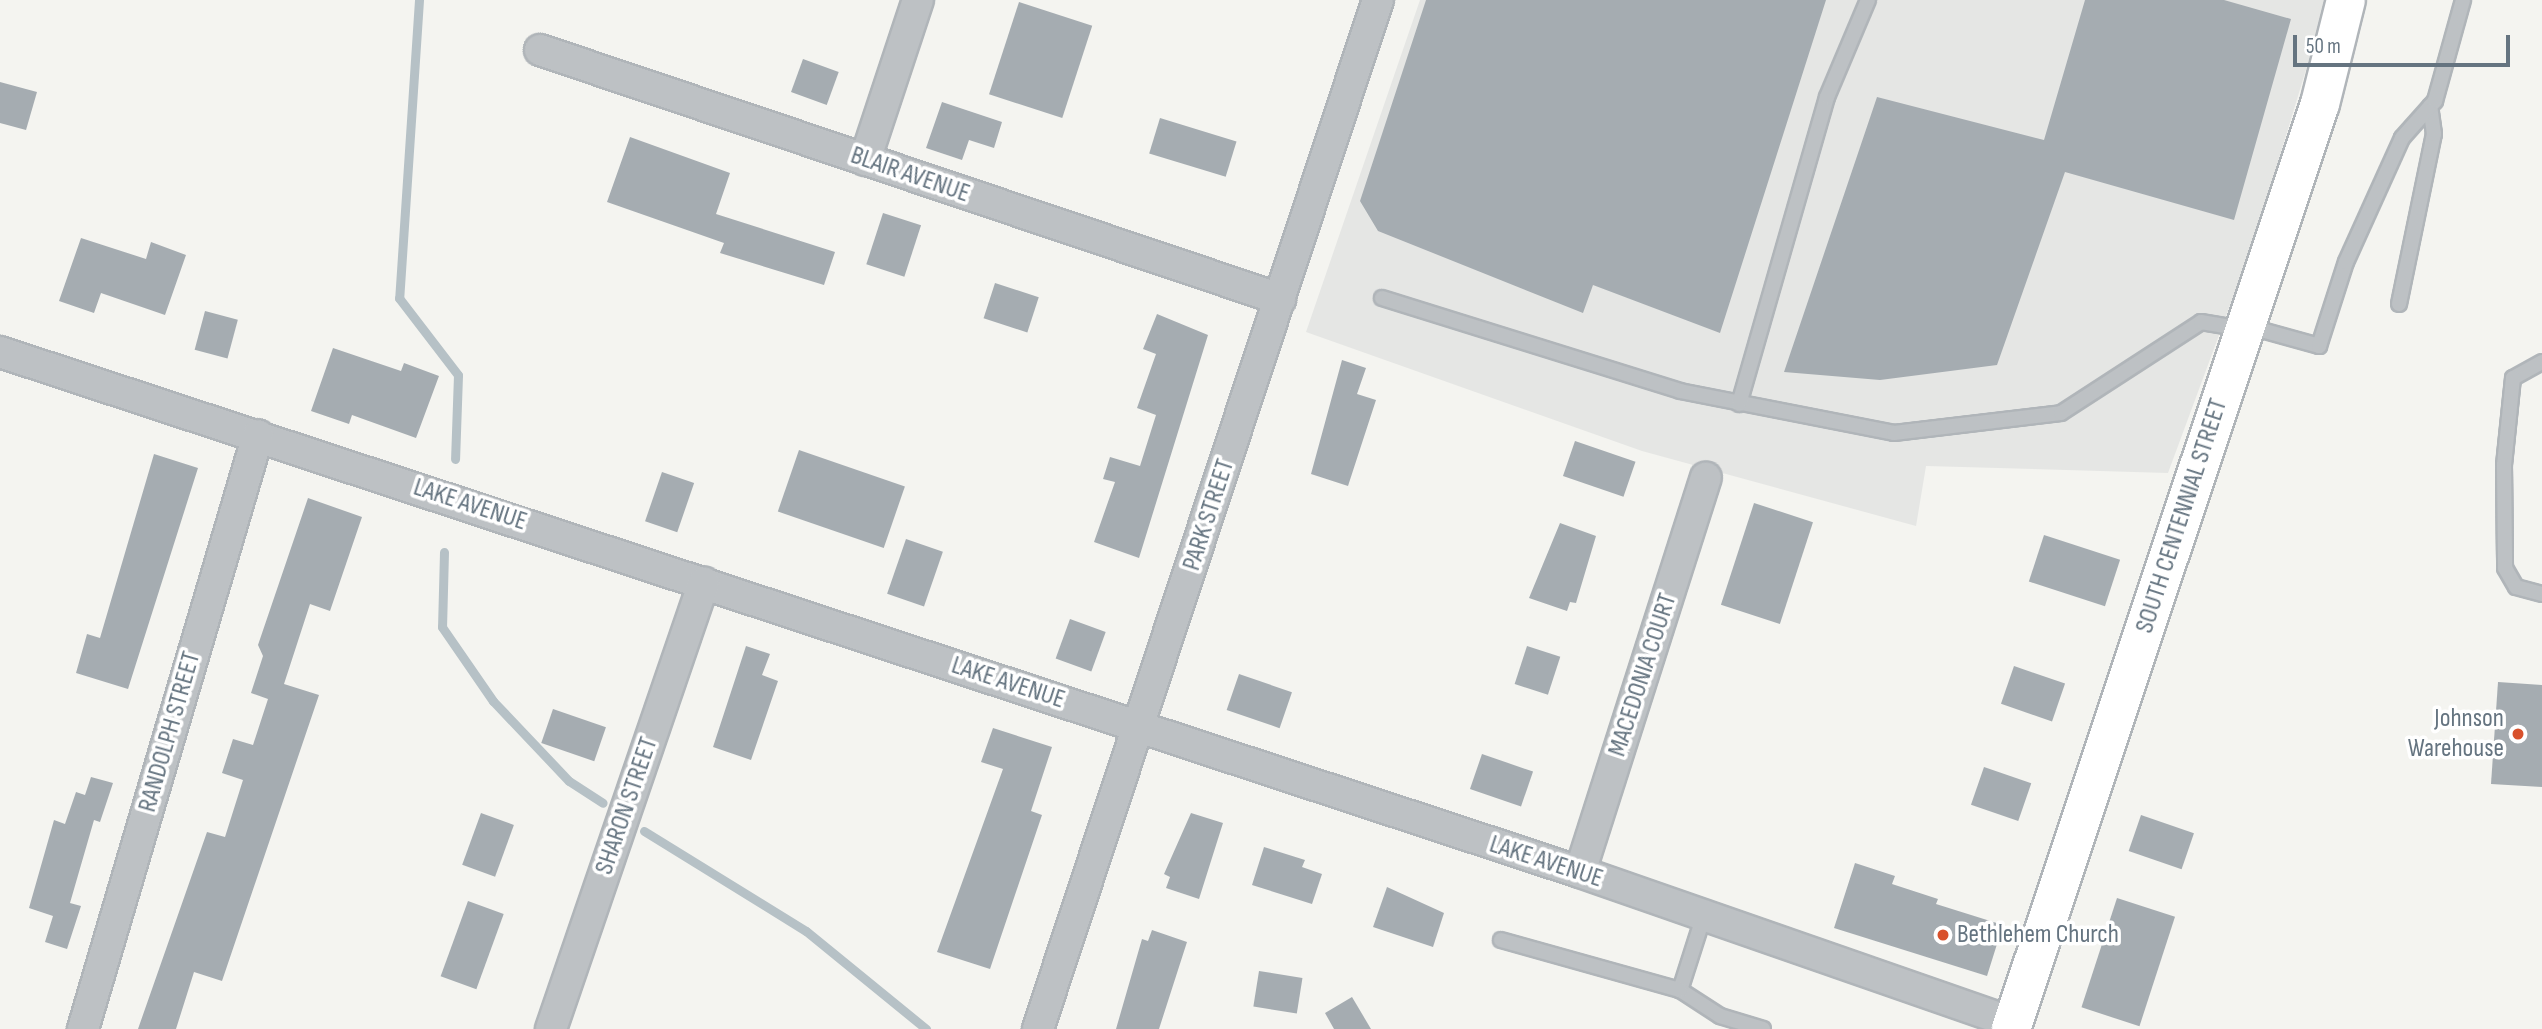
<!DOCTYPE html>
<style>
body{margin:0}
#map{position:relative;width:2542px;height:1029px;overflow:hidden;background:#f4f4f0;font-family:"Sofia Sans Condensed",sans-serif}
div>[style]{position:absolute}
[style*='--x']{left:calc(var(--x)*1px);top:calc(var(--y)*1px);width:calc(var(--w)*1px);rotate:calc(var(--a)*1deg)}
.built>*{inset:0;background:#e5e6e4}
.stream>*{height:9px;margin:-4.5px;padding:0 4.5px;transform-origin:4.5px;border-radius:4.5px;background:#b6c1c6}
.building>*{inset:0;background:#a5acb1;transform-origin:0 0}
.roads{filter:drop-shadow(2px 0 #b0b5b9) drop-shadow(-2px 0 #b0b5b9) drop-shadow(0 2px #b0b5b9) drop-shadow(0 -2px #b0b5b9)}
.lane>*{height:14px;margin:-7px;padding:0 7px;transform-origin:7px;border-radius:7px;background:#bdc1c4}
.street>*{height:30px;margin:-15px;padding:0 15px;transform-origin:15px;border-radius:15px;background:#bdc1c4}
.secondary>*{height:38px;margin:-19px;padding:0 19px;transform-origin:19px;border-radius:19px;background:#fff}
.dots>*{width:19px;height:19px;translate:-50% -50%;box-sizing:border-box;border:4px solid #fff;border-radius:50%}
span{translate:-50% -50%;white-space:nowrap;text-align:center;line-height:1.15;-webkit-text-stroke:7px #fff;paint-order:stroke}
.street-label{font-size:26px;color:#657480}
.poi-label{font-size:26px;color:#657480}
.right{translate:-100% -50%;text-align:right}
.left{translate:0 -50%;text-align:left}
.scale{position:absolute;left:2293px;top:35px;width:217px;height:32px;box-sizing:border-box;border:4px solid #657480;border-top:0;padding-left:9px;font-size:21px;line-height:24px;white-space:nowrap;color:#657480;-webkit-text-stroke:5px #fff;paint-order:stroke}
</style>
<div id="map">
<div class="built">
<div style="clip-path:polygon(1420px 0,2327px 0,2256px 235px,2168px 473px,1926px 466px,1916px 526px,1642px 451px,1306px 332px)"></div>
</div>
<div class="stream">
<div style="--x:419;--y:0;--w:299;--a:93.8"></div>
<div style="--x:399;--y:298;--w:97;--a:52.5"></div>
<div style="--x:458;--y:375;--w:84;--a:92"></div>
<div style="--x:444;--y:552;--w:75;--a:91.5"></div>
<div style="--x:442;--y:627;--w:90;--a:55.4"></div>
<div style="--x:493;--y:701;--w:110;--a:46.5"></div>
<div style="--x:569;--y:781;--w:40;--a:32.9"></div>
<div style="--x:644;--y:831;--w:190;--a:31.7"></div>
<div style="--x:806;--y:931;--w:155;--a:39.2"></div>
</div>
<div class="building">
<div style="clip-path:polygon(1426px 0,1826px 0,1720px 333px,1593px 285px,1583px 313px,1378px 231px,1360px 201px)"></div>
<div style="clip-path:polygon(2085px 0,2224px 0,2291px 19px,2234px 220px,2065px 172px,1997px 365px,1880px 380px,1784px 372px,1877px 97px,2044px 140px)"></div>
<div style="left:1019px;top:2px;width:77px;height:97px;rotate:18deg"></div>
<div style="left:803px;top:59px;width:38px;height:35px;rotate:20deg"></div>
<div style="clip-path:polygon(0 82px,37px 92px,26px 130px,0 123px)"></div>
<div style="clip-path:polygon(942px 102px,1002px 122px,994px 148px,969px 140px,962px 160px,926px 148px)"></div>
<div style="left:1160px;top:118px;width:80px;height:37px;rotate:17deg"></div>
<div style="clip-path:polygon(630px 137px,730px 173px,716px 214px,835px 252px,824px 285px,720px 253px,724px 243px,607px 202px)"></div>
<div style="left:883px;top:213px;width:40px;height:54px;rotate:18deg"></div>
<div style="clip-path:polygon(81px 238px,146px 259px,151px 242px,186px 255px,165px 315px,101px 293px,94px 313px,59px 301px)"></div>
<div style="left:995px;top:283px;width:46px;height:37px;rotate:18deg"></div>
<div style="left:205px;top:311px;width:34px;height:40px;rotate:15deg"></div>
<div style="clip-path:polygon(1157px 314px,1208px 335px,1139px 558px,1094px 542px,1115px 482px,1103px 479px,1110px 457px,1140px 466px,1156px 415px,1137px 408px,1156px 354px,1143px 349px)"></div>
<div style="clip-path:polygon(333px 348px,401px 371px,404px 363px,439px 376px,416px 438px,352px 415px,349px 424px,311px 411px)"></div>
<div style="clip-path:polygon(1342px 360px,1366px 368px,1357px 394px,1376px 400px,1348px 486px,1311px 474px)"></div>
<div style="left:1575px;top:441px;width:64px;height:37px;rotate:19deg"></div>
<div style="left:799px;top:450px;width:112px;height:65px;rotate:19deg"></div>
<div style="clip-path:polygon(154px 454px,198px 468px,128px 689px,76px 673px,87px 634px,100px 638px)"></div>
<div style="left:662px;top:472px;width:34px;height:52px;rotate:19deg"></div>
<div style="clip-path:polygon(308px 498px,362px 517px,330px 611px,310px 604px,284px 684px,319px 695px,222px 981px,194px 972px,176px 1029px,138px 1029px,207px 832px,225px 837px,243px 780px,222px 773px,233px 739px,253px 745px,268px 699px,251px 693px,263px 656px,258px 645px)"></div>
<div style="left:1754px;top:503px;width:62px;height:107px;rotate:18deg"></div>
<div style="clip-path:polygon(1560px 523px,1596px 536px,1576px 603px,1570px 602px,1567px 611px,1529px 598px)"></div>
<div style="left:2044px;top:535px;width:80px;height:49px;rotate:18deg"></div>
<div style="left:906px;top:539px;width:39px;height:58px;rotate:19deg"></div>
<div style="left:1070px;top:619px;width:38px;height:42px;rotate:20deg"></div>
<div style="clip-path:polygon(746px 646px,770px 654px,762px 675px,778px 681px,751px 760px,713px 747px)"></div>
<div style="left:1527px;top:646px;width:35px;height:40px;rotate:18deg"></div>
<div style="left:2014px;top:666px;width:54px;height:40px;rotate:19deg"></div>
<div style="left:1239px;top:674px;width:56px;height:38px;rotate:19deg"></div>
<div style="clip-path:polygon(2498px 682px,2542px 685px,2542px 787px,2491px 784px)"></div>
<div style="left:553px;top:709px;width:56px;height:36px;rotate:19deg"></div>
<div style="clip-path:polygon(993px 728px,1052px 747px,1031px 811px,1042px 815px,990px 969px,937px 952px,1003px 769px,981px 762px)"></div>
<div style="left:1482px;top:754px;width:54px;height:37px;rotate:19deg"></div>
<div style="left:1984px;top:767px;width:50px;height:40px;rotate:19deg"></div>
<div style="clip-path:polygon(91px 777px,113px 783px,100px 822px,94px 820px,70px 903px,81px 906px,67px 949px,45px 942px,53px 916px,29px 908px,54px 820px,65px 824px,76px 792px,85px 795px)"></div>
<div style="left:481px;top:813px;width:35px;height:55px;rotate:20deg"></div>
<div style="clip-path:polygon(1191px 813px,1223px 823px,1199px 899px,1166px 888px,1170px 877px,1164px 874px)"></div>
<div style="left:2141px;top:815px;width:56px;height:38px;rotate:19deg"></div>
<div style="clip-path:polygon(1264px 847px,1305px 860px,1302px 867px,1322px 874px,1312px 904px,1252px 885px)"></div>
<div style="clip-path:polygon(1855px 863px,1895px 876px,1892px 884px,1938px 899px,1936px 904px,2003px 925px,1987px 976px,1834px 928px)"></div>
<div style="clip-path:polygon(1387px 887px,1444px 913px,1433px 947px,1373px 927px)"></div>
<div style="left:2117px;top:898px;width:61px;height:115px;rotate:18deg"></div>
<div style="left:468px;top:901px;width:38px;height:80px;rotate:20deg"></div>
<div style="clip-path:polygon(1152px 930px,1187px 942px,1159px 1029px,1116px 1029px,1142px 939px,1148px 941px)"></div>
<div style="left:1259px;top:971px;width:44px;height:36px;rotate:9deg"></div>
<div style="clip-path:polygon(1352px 997px,1371px 1029px,1334px 1029px,1325px 1013px)"></div>
</div>
<div class="roads">
<div class="lane">
<div style="--x:1382;--y:298;--w:312;--a:17.3"></div>
<div style="--x:1680;--y:391;--w:218;--a:11.1"></div>
<div style="--x:1894;--y:433;--w:168;--a:-6.8"></div>
<div style="--x:2061;--y:413;--w:167;--a:-33"></div>
<div style="--x:2201;--y:322;--w:43;--a:9.5"></div>
<div style="--x:2399;--y:304;--w:174;--a:-78.4"></div>
<div style="--x:2434;--y:134;--w:28;--a:-98"></div>
<div style="--x:2247;--y:326;--w:75;--a:15.5"></div>
<div style="--x:2319;--y:346;--w:88;--a:-72.2"></div>
<div style="--x:2346;--y:262;--w:136;--a:-65.7"></div>
<div style="--x:2402;--y:138;--w:50;--a:-48.3"></div>
<div style="--x:2435;--y:101;--w:105;--a:-74.5"></div>
<div style="--x:2542;--y:362;--w:33;--a:151"></div>
<div style="--x:2513;--y:378;--w:87;--a:95.9"></div>
<div style="--x:2504;--y:465;--w:103;--a:89.4"></div>
<div style="--x:2505;--y:568;--w:22;--a:60"></div>
<div style="--x:2516;--y:587;--w:27;--a:15"></div>
<div style="--x:1739;--y:404;--w:319;--a:-74"></div>
<div style="--x:1827;--y:97;--w:105;--a:-67.1"></div>
<div style="--x:1704;--y:915;--w:79;--a:107.7"></div>
<div style="--x:1680;--y:990;--w:48;--a:33"></div>
<div style="--x:1720;--y:1016;--w:45;--a:16.8"></div>
<div style="--x:1501;--y:940;--w:186;--a:15.6"></div>
</div>
<div class="street">
<div style="--x:540;--y:50;--w:781;--a:18.6"></div>
<div style="--x:865;--y:160;--w:169;--a:-71.7"></div>
<div style="--x:0;--y:352;--w:1663;--a:18.22"></div>
<div style="--x:1580;--y:872;--w:459;--a:19.2"></div>
<div style="--x:1580;--y:872;--w:414;--a:-72.3"></div>
<div style="--x:83;--y:1029;--w:619;--a:-73.58"></div>
<div style="--x:551;--y:1029;--w:472;--a:-71.1"></div>
<div style="--x:1038;--y:1029;--w:1084;--a:-71.72"></div>
</div>
<div class="secondary">
<div style="--x:2011;--y:1029;--w:975;--a:-71.53"></div>
<div style="--x:2320;--y:104;--w:107;--a:-76"></div>
</div>
</div>
<div class="dots">
<div style="left:2518px;top:734px;background:#d8512c"></div>
<div style="left:1943px;top:935px;background:#d8512c"></div>
</div>
<div class="street-label">
<span style="left:910px;top:175px;rotate:19deg">BLAIR AVENUE</span>
<span style="left:470px;top:505px;rotate:18deg">LAKE AVENUE</span>
<span style="left:1209px;top:515px;rotate:-72deg">PARK STREET</span>
<span style="left:2182px;top:516px;rotate:-72deg">SOUTH CENTENNIAL STREET</span>
<span style="left:1643px;top:675px;rotate:-72deg">MACEDONIA COURT</span>
<span style="left:1008px;top:683px;rotate:18deg">LAKE AVENUE</span>
<span style="left:170px;top:732px;rotate:-74deg">RANDOLPH STREET</span>
<span style="left:627px;top:806px;rotate:-71deg">SHARON STREET</span>
<span style="left:1546px;top:862px;rotate:18deg">LAKE AVENUE</span>
</div>
<div class="poi-label">
<span class="right" style="left:2504px;top:734px">Johnson<br>Warehouse</span>
<span class="left" style="left:1957px;top:935px">Bethlehem Church</span>
</div>
<div class="scale">50 m</div>
</div>
